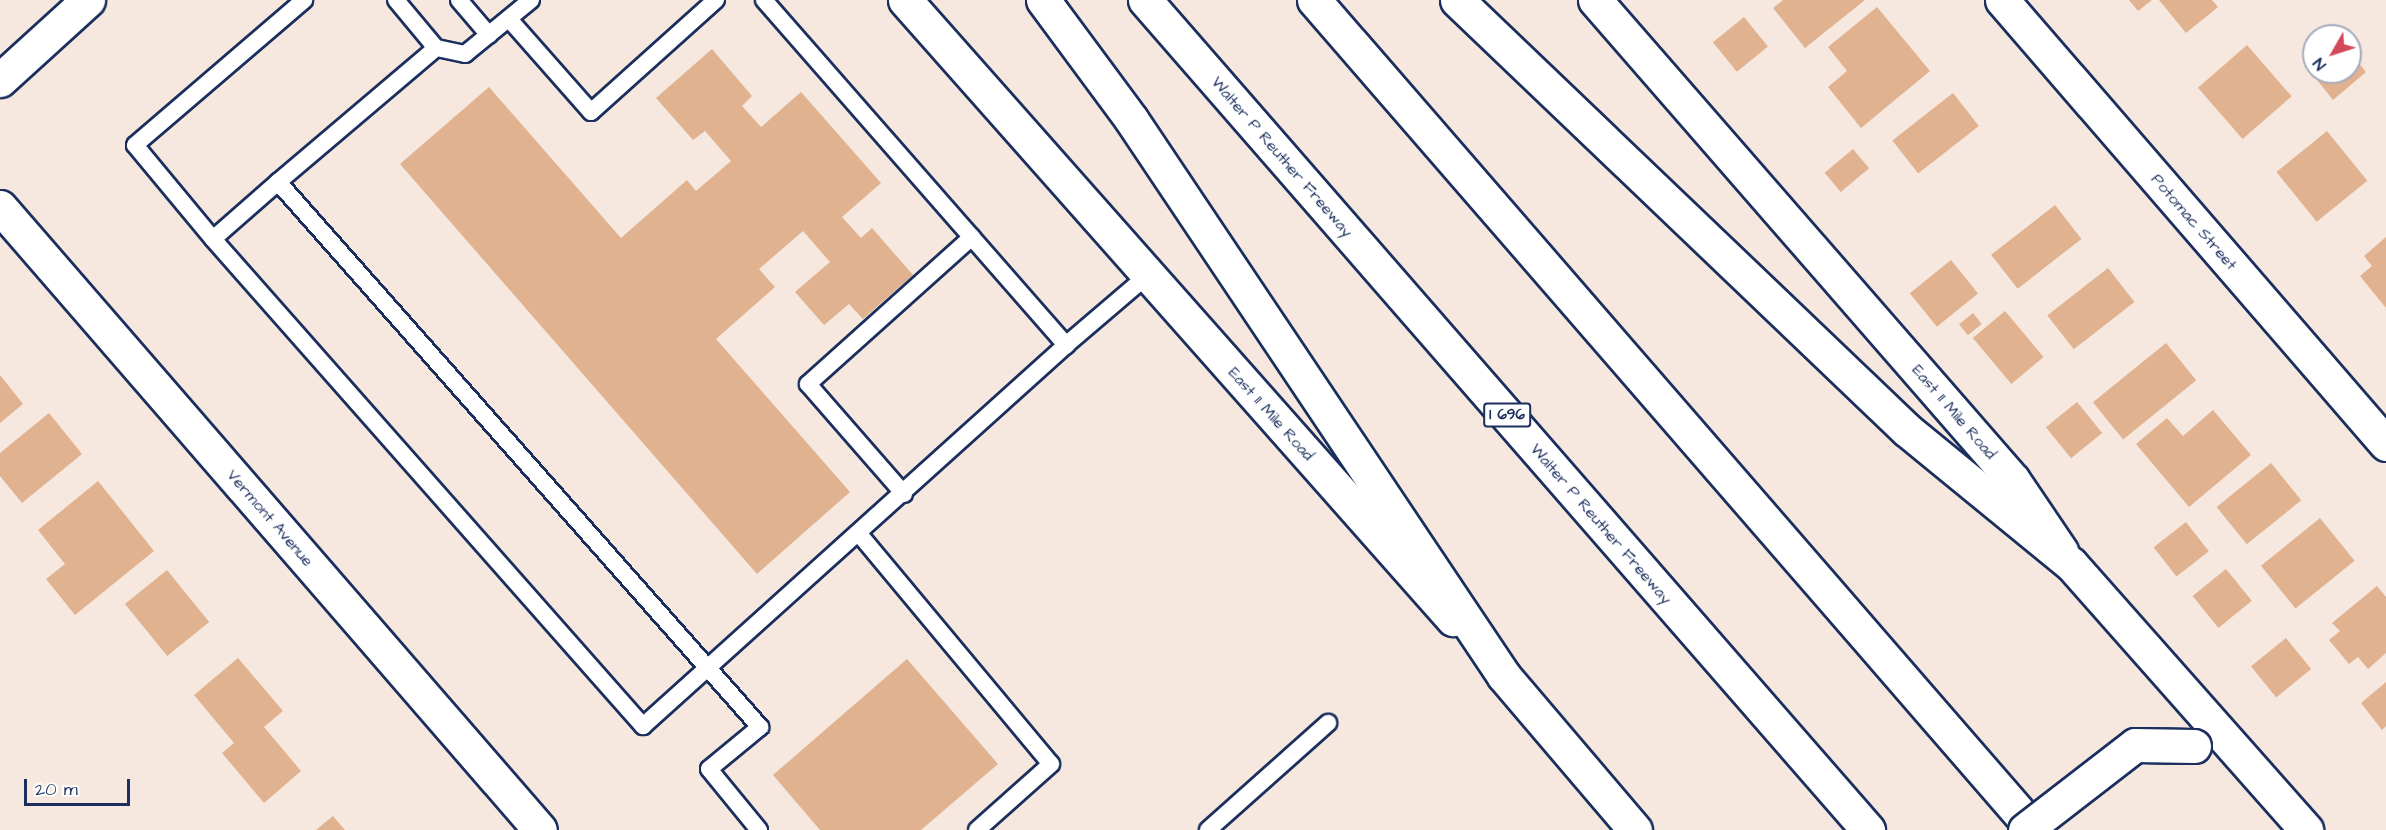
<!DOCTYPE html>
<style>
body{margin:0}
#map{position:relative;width:2386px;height:830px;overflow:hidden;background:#f6e8de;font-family:"Architects Daughter",sans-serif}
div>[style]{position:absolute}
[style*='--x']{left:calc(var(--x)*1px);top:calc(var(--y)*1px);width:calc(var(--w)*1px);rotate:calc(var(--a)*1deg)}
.building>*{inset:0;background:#e0b290;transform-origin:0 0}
.roads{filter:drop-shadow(2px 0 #1b2f5e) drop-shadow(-2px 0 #1b2f5e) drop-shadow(0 2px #1b2f5e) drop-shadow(0 -2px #1b2f5e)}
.lane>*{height:16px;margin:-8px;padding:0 8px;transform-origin:8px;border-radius:8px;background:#fff}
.street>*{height:33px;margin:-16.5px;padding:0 16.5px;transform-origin:16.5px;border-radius:16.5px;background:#fff}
.secondary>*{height:33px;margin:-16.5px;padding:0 16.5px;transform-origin:16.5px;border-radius:16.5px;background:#fff}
.primary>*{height:33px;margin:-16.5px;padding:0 16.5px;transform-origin:16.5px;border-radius:16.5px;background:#fff}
.highway>*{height:33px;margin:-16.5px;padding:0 16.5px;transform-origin:16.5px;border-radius:16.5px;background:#fff}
.bridges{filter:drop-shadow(2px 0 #1b2f5e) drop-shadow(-2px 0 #1b2f5e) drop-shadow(0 2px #1b2f5e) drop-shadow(0 -2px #1b2f5e)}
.primary-bridge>*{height:33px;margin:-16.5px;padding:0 16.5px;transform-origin:16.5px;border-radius:16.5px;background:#fff}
span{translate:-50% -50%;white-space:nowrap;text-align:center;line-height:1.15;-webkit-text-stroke:4.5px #fff;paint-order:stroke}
.shield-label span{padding:2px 4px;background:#fff;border:2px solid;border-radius:4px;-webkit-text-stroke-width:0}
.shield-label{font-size:15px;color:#1b2f5e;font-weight:700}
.street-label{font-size:16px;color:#1b2f5e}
.north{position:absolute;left:2302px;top:24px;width:60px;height:60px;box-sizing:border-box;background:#fff;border:2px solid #a4acbf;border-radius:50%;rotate:231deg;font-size:16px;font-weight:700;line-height:24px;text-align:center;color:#1b2f5e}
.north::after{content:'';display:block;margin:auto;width:21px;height:27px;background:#d1495b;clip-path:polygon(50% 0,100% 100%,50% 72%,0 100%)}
.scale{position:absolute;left:24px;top:779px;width:106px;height:27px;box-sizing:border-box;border:3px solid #1b2f5e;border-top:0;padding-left:8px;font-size:18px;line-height:21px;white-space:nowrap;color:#1b2f5e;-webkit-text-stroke:4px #fff;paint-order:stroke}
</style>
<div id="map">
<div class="building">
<div style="clip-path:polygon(1783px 0,1865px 0,1805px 48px,1773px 8px)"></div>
<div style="clip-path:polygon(2129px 0,2152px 0,2138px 11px)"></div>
<div style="clip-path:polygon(2159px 0,2212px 0,2218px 7px,2186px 33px)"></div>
<div style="clip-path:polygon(1877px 7px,1930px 71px,1861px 128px,1828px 87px,1847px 71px,1828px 47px)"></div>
<div style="left:1744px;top:17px;width:38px;height:40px;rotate:51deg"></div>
<div style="left:2247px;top:45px;width:68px;height:65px;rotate:49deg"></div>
<div style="clip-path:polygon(712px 49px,752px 96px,742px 106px,761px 127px,801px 92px,881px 183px,842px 217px,861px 238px,872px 228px,913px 275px,863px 319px,849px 304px,824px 325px,795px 292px,830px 262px,803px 231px,759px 269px,775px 287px,716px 339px,850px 492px,757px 574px,400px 164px,489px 87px,621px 238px,687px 180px,696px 191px,731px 161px,705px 131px,693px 140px,656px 98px)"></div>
<div style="clip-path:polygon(2350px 52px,2366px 72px,2333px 100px,2309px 70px,2314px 66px,2314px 72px,2350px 72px)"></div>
<div style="left:1953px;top:93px;width:42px;height:77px;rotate:52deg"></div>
<div style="left:2327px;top:131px;width:64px;height:65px;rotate:51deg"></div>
<div style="left:1853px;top:149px;width:25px;height:37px;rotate:50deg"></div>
<div style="left:2055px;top:205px;width:43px;height:81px;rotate:52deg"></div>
<div style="clip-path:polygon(2386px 237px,2386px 308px,2360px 276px,2372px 266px,2364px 256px)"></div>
<div style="left:1951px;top:260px;width:43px;height:53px;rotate:51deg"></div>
<div style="left:2108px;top:268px;width:43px;height:77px;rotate:52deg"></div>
<div style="left:2005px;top:311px;width:60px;height:42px;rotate:50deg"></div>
<div style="left:1973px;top:313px;width:14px;height:18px;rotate:51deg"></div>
<div style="left:2166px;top:343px;width:48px;height:94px;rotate:51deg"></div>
<div style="clip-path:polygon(0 375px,23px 404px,0 423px)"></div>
<div style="left:2077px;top:402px;width:40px;height:40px;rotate:51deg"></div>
<div style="clip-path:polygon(2213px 410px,2251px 455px,2189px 507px,2136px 444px,2167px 418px,2183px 436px)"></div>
<div style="clip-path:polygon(49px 413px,82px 454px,22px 503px,0 476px,0 453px)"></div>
<div style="left:2271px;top:463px;width:48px;height:70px;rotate:51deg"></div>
<div style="clip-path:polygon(98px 481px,154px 551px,75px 615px,46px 579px,65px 564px,38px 530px)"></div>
<div style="left:2320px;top:518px;width:55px;height:76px;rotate:51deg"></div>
<div style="left:2186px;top:522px;width:37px;height:41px;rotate:52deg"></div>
<div style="left:2226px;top:569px;width:41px;height:43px;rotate:51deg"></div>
<div style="left:167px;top:570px;width:67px;height:54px;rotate:51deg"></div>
<div style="clip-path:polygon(2377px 586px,2386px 597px,2386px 653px,2368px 669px,2358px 657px,2349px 664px,2329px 640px,2340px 631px,2332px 623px)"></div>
<div style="left:2286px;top:638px;width:40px;height:45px;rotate:51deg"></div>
<div style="clip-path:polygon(238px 658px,283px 711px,264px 727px,301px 771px,264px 803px,222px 753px,234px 743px,194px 695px)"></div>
<div style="clip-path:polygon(907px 659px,998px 764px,921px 830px,820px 830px,773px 775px)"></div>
<div style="clip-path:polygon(2386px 682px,2386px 726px,2382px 730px,2361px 703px)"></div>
<div style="clip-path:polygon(333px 816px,345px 830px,316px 830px)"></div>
</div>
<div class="roads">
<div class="lane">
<div style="--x:396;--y:0;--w:62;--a:50.2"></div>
<div style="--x:459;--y:0;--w:46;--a:49.4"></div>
<div style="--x:531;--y:0;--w:85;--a:140.7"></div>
<div style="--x:465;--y:54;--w:30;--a:-168"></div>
<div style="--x:436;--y:48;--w:207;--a:139.7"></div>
<div style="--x:278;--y:182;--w:728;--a:48.51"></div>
<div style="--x:760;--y:727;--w:66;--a:140.5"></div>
<div style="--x:709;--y:769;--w:79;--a:50.7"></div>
<div style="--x:764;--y:0;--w:459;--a:48.8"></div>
<div style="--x:1066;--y:345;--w:108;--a:-40.5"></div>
<div style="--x:509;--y:19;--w:124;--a:48.6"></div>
<div style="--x:591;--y:112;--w:168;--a:-41.9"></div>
<div style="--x:278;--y:182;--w:86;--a:138.8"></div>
<div style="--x:213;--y:239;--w:122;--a:-129.7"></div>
<div style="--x:135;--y:145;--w:223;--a:-40.6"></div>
<div style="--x:213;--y:239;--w:650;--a:48.56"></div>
<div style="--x:643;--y:726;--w:569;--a:-42.01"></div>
<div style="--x:904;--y:494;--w:146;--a:-131.1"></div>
<div style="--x:808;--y:384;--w:220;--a:-41.9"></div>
<div style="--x:860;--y:535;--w:298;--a:50.2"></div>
<div style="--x:1051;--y:764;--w:99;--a:138.3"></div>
<div style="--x:1208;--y:830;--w:161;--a:-41.7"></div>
</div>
<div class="street">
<div style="--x:2002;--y:0;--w:587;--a:49.14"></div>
<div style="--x:0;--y:80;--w:119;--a:-42.3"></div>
<div style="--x:0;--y:207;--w:824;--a:49.08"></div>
</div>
<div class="secondary">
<div style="--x:905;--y:0;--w:827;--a:48.48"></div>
<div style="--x:1595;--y:0;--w:636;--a:48.95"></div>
<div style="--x:2013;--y:480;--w:86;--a:55.9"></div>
</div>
<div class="primary">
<div style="--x:2071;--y:564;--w:355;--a:48.5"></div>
<div style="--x:1504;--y:676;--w:202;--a:49.6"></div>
</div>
<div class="highway">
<div style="--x:1043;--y:0;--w:148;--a:53.5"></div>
<div style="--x:1131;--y:119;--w:670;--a:56.19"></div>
<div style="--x:1145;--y:0;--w:1101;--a:48.94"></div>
<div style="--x:1314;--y:0;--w:1099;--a:49.06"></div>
<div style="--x:1457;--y:0;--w:622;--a:43.7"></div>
<div style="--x:1907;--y:430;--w:212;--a:39.3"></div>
</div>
</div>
<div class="bridges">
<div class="primary-bridge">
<div style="--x:2025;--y:830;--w:139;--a:-37.7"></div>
<div style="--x:2135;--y:745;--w:59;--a:1"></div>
</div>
</div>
<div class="shield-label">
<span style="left:1507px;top:415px">I 696</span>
</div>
<div class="street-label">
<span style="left:1282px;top:157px;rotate:49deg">Walter P Reuther Freeway</span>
<span style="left:2194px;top:222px;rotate:49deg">Potomac Street</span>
<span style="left:1954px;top:412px;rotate:49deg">East 11 Mile Road</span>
<span style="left:1271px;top:414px;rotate:48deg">East 11 Mile Road</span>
<span style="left:270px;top:518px;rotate:49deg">Vermont Avenue</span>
<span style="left:1601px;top:524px;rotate:49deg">Walter P Reuther Freeway</span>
</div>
<div class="north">N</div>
<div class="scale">20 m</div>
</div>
